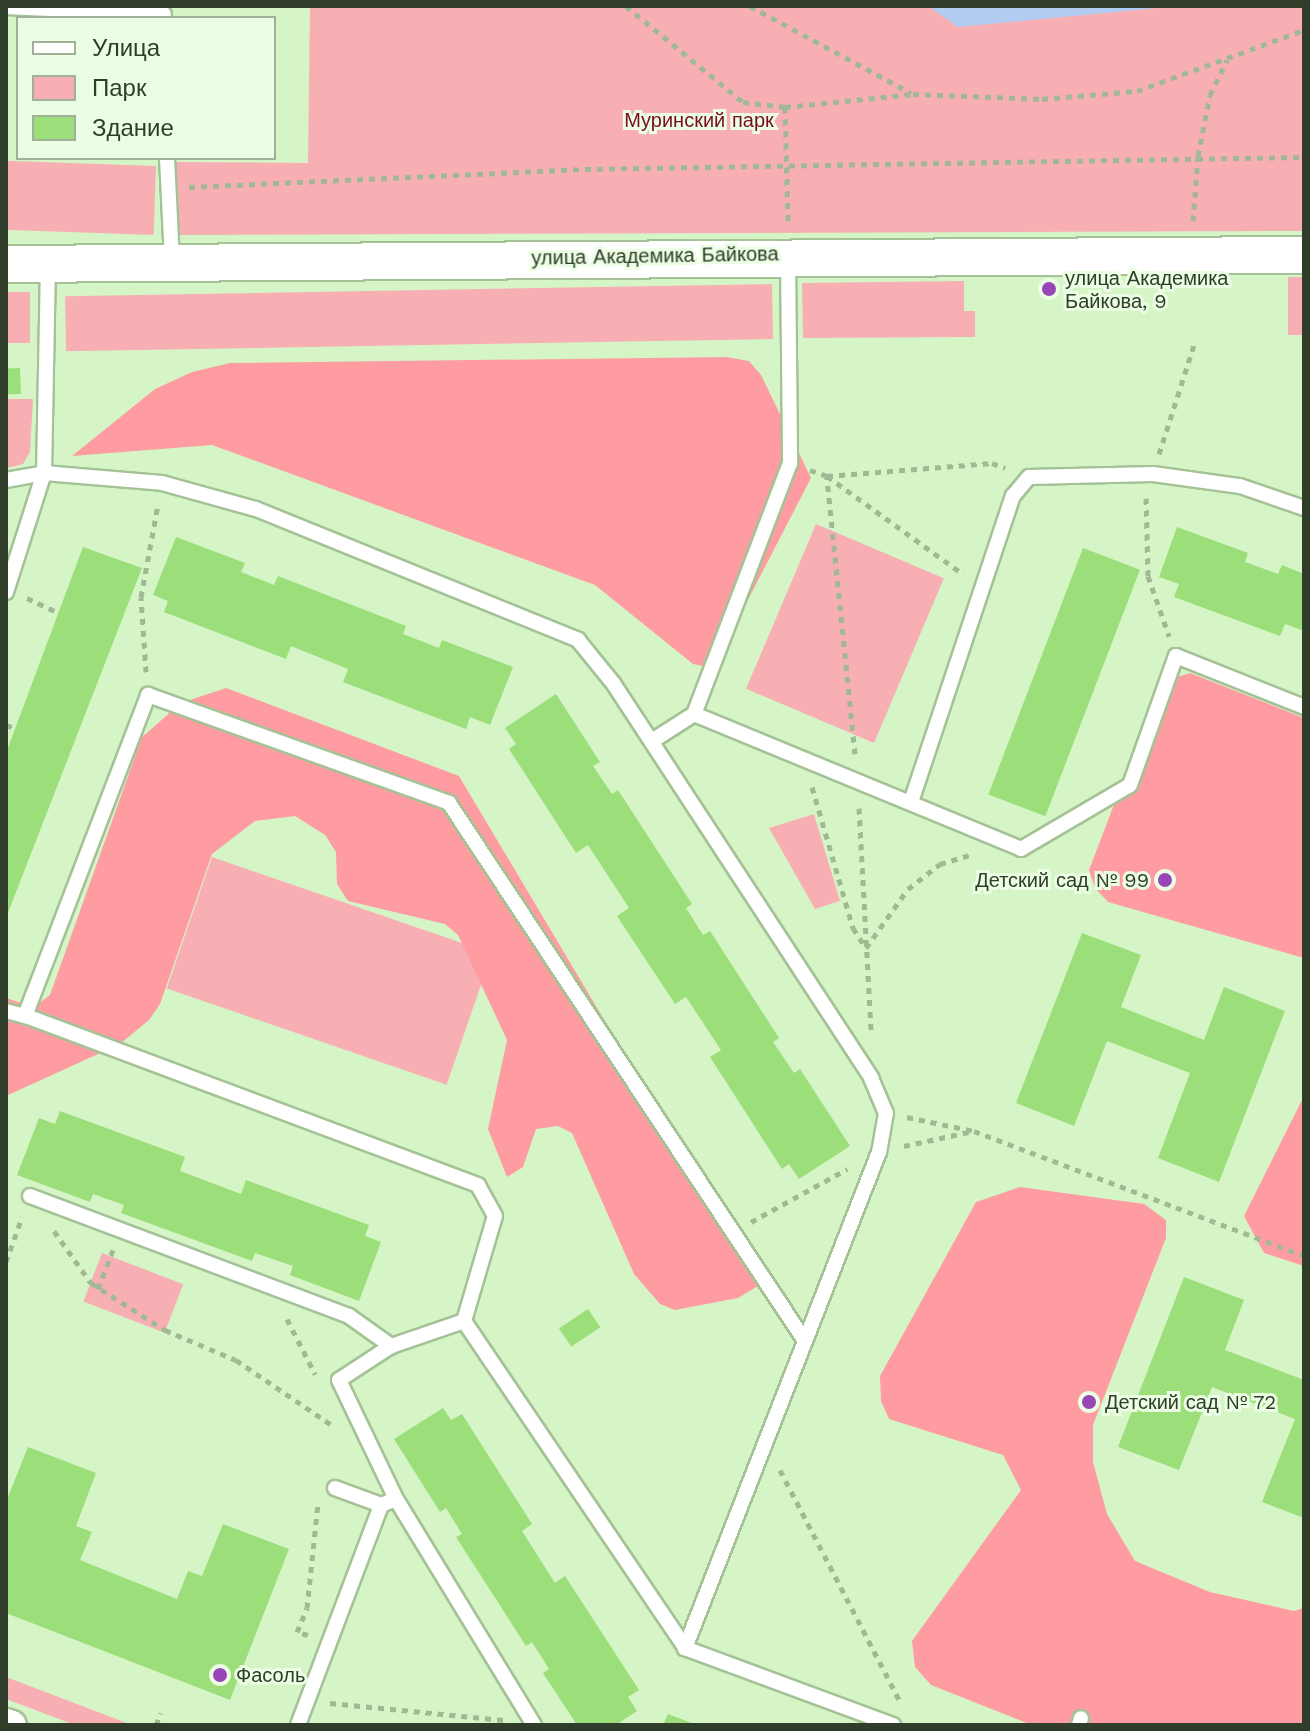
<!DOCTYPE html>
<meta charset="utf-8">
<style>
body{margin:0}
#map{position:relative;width:1310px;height:1731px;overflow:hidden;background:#d6f5c7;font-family:"Work Sans",sans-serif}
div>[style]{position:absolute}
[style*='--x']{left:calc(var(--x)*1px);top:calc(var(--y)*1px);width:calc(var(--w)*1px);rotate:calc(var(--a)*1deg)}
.green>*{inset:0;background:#f7afb3;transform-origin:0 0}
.forest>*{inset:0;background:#fe9ca2}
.water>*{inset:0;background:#b2cdf1}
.building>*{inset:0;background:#9bde7a;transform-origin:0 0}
.path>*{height:5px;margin-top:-2.5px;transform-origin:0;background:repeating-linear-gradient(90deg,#a0b994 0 6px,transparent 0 12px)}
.roads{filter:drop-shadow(2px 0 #a4c296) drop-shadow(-2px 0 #a4c296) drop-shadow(0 2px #a4c296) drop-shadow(0 -2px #a4c296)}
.service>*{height:14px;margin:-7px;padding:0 7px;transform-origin:7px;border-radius:7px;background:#fff}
.minor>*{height:28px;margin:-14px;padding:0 14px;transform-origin:14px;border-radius:14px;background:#fff}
.tertiary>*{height:36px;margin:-18px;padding:0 18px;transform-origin:18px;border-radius:18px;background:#fff}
.dots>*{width:22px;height:22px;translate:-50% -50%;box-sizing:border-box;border:4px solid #ebfee3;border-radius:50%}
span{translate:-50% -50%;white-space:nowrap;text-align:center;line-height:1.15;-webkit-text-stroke:6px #ebfee3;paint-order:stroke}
.park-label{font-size:20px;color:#7b0c27}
.street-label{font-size:20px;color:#313d2b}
.poi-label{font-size:20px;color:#313d2b}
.left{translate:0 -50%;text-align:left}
.right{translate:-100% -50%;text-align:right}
.frame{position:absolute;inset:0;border:8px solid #313d2b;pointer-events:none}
.legend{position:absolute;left:16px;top:16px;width:260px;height:144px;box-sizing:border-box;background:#ebfee3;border:2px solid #a1b199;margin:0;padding:10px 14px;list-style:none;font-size:24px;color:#313d2b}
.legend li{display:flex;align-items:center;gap:16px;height:40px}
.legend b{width:40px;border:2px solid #a1b199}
</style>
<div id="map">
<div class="green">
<div style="clip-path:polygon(310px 6px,1304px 6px,1304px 231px,177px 235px,175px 162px,308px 163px)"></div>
<div style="left:156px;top:166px;width:69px;height:150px;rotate:92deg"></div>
<div style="left:1288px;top:277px;width:16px;height:58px"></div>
<div style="clip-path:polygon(964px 281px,964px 311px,975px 311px,975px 337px,803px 338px,802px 283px)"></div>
<div style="left:772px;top:284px;width:55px;height:707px;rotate:89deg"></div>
<div style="left:6px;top:292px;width:24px;height:51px"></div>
<div style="clip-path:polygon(6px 399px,33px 399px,30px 452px,23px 464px,11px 467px,6px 468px)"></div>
<div style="left:816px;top:524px;width:139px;height:179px;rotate:23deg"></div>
<div style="clip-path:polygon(814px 814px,840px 901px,815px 909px,769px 828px)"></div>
<div style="left:212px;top:857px;width:296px;height:139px;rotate:19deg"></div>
<div style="left:102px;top:1253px;width:87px;height:52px;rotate:21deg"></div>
<div style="clip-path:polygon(6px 1677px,132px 1725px,75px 1725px,6px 1699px)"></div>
</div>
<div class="forest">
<div style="clip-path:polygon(727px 357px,749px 361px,761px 375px,811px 478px,721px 652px,708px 667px,693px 664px,595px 585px,212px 445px,72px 456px,155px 389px,192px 372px,230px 363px)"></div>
<div style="clip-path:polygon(1190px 673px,1304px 718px,1304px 958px,1108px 902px,1095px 888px,1089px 870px,1156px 695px,1174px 678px)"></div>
<div style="clip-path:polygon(226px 688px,459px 776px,743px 1253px,758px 1286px,738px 1298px,675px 1310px,660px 1304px,634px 1274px,572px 1133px,558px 1126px,536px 1129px,523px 1167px,507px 1177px,488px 1129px,507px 1040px,458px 935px,445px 924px,348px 901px,337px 884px,336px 852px,325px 835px,295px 816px,255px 821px,212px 854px,160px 1004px,149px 1020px,120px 1044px,6px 1096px,6px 998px,34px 1007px,50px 995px,142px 737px,181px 703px)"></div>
<div style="clip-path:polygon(1304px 1096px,1304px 1266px,1264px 1253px,1244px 1216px)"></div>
<div style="clip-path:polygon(1020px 1187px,1144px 1204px,1166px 1220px,1166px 1238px,1093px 1425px,1093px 1462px,1107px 1514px,1135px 1561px,1210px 1592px,1294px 1611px,1304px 1608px,1304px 1725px,1032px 1725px,931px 1685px,915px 1667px,912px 1641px,1021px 1490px,1003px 1455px,889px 1419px,881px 1401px,880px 1376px,976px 1202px)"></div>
</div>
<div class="water">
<div style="clip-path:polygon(928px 6px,1179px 6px,958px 27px)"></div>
</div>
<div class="building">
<div style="left:20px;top:368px;width:26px;height:14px;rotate:88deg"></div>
<div style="clip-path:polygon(1177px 527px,1248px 553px,1245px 562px,1278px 574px,1282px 565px,1304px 574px,1304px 631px,1285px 624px,1280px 636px,1174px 597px,1179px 584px,1159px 577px)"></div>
<div style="clip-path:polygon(176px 537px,245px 563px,241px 572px,274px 585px,278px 576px,406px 626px,403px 634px,439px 648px,442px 640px,513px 667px,490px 725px,470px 717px,466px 729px,343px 682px,348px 669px,291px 646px,286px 659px,164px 612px,168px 601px,153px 595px)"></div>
<div style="clip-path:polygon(83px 547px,142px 568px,6px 918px,6px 753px)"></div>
<div style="left:1083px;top:548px;width:61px;height:264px;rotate:21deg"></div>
<div style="clip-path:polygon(556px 694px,600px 762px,593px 766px,612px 794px,618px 790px,692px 904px,686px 908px,703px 935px,710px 931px,779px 1038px,773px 1042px,794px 1073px,800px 1069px,850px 1146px,799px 1179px,789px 1164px,782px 1169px,710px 1057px,721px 1050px,686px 997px,675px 1004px,617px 916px,629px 908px,588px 845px,576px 853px,509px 749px,516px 744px,505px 728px)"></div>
<div style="clip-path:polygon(1082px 933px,1141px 955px,1121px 1007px,1204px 1040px,1224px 987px,1285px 1011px,1219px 1182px,1158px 1158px,1190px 1073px,1107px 1041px,1074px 1126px,1016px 1103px)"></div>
<div style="clip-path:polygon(60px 1111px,185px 1157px,180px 1171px,241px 1194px,246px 1180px,369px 1225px,365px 1236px,381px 1242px,359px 1301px,290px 1275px,293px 1266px,255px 1253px,252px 1261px,121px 1213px,124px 1205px,93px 1194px,90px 1202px,17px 1175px,39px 1118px,55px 1124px)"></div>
<div style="clip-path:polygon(1184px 1277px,1244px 1300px,1225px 1350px,1304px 1380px,1304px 1518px,1262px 1502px,1295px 1419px,1212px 1387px,1179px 1470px,1118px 1447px)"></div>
<div style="left:588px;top:1309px;width:22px;height:35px;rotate:56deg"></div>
<div style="clip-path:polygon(443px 1408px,451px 1420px,462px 1414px,532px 1524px,522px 1531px,555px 1583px,565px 1576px,639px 1690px,628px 1697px,637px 1711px,616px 1725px,577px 1725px,543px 1673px,549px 1669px,532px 1642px,526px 1646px,456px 1537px,462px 1534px,446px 1508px,440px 1512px,394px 1439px)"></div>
<div style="clip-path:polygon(28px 1447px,96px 1473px,76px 1526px,92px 1532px,80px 1560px,177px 1599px,188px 1571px,202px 1576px,223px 1524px,289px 1549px,230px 1700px,6px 1613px,6px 1502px)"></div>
<div style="clip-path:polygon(668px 1714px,697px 1725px,663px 1725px)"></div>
</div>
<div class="path">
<div style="--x:626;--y:6;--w:151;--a:39.4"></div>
<div style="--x:743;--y:102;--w:42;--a:6.8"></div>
<div style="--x:785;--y:107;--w:118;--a:88.5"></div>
<div style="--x:750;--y:6;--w:183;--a:28.4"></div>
<div style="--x:785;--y:107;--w:129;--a:-5.8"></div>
<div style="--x:913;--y:94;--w:129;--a:2.2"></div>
<div style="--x:1042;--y:99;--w:95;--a:-4.8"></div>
<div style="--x:1137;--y:91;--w:178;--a:-20.1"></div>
<div style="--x:189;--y:187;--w:396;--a:-2.6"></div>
<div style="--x:585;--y:169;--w:719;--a:-0.96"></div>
<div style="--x:1193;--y:221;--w:65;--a:-85.6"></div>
<div style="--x:1198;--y:156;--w:62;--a:-78.9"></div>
<div style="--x:1210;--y:95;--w:39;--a:-64"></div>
<div style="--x:1159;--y:454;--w:114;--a:-72.2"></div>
<div style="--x:810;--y:470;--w:18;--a:19"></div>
<div style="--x:827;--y:476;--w:168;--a:35.8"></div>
<div style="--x:1146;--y:498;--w:78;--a:88.5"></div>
<div style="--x:1148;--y:576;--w:64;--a:70.7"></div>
<div style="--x:27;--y:598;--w:33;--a:25"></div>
<div style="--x:146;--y:672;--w:75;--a:-93.8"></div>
<div style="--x:141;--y:597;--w:95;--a:-79.6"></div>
<div style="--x:6;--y:725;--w:9;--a:18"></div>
<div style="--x:855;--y:754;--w:279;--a:-95.8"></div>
<div style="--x:827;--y:476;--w:166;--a:-4.5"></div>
<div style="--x:992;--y:463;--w:14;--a:21"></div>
<div style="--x:812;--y:787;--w:147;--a:73.8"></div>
<div style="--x:853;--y:928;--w:24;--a:57"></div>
<div style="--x:866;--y:948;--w:72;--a:-54.6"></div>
<div style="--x:908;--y:889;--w:41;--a:-38"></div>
<div style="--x:940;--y:864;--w:34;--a:-17"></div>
<div style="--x:859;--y:808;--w:225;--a:86.9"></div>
<div style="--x:907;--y:1117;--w:68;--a:11.8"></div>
<div style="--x:974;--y:1131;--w:353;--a:20.7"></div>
<div style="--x:904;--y:1146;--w:66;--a:-12.2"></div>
<div style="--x:751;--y:1222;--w:110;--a:-28.9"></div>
<div style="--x:54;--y:1231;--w:64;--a:54.6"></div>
<div style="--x:91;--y:1283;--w:88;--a:32.4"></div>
<div style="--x:165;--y:1330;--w:77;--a:22.9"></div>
<div style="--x:236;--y:1360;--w:117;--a:34.2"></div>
<div style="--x:6;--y:1262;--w:48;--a:-70.4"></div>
<div style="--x:98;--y:1289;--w:42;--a:-69"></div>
<div style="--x:287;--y:1319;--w:62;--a:63"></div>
<div style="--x:780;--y:1470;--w:263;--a:62.6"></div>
<div style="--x:308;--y:1635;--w:11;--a:-165"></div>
<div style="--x:297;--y:1632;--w:26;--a:-67"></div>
<div style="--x:307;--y:1608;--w:106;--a:-84"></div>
<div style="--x:330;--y:1703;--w:174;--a:5.6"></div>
<div style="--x:156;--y:1725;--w:13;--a:-67"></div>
</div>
<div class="roads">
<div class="service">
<div style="--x:6;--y:7;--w:158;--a:2.5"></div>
<div style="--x:167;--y:158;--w:103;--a:87.2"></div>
<div style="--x:788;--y:259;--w:204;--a:89.4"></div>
<div style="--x:790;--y:463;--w:269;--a:110.9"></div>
<div style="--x:694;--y:714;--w:354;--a:22.4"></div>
<div style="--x:1021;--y:849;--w:126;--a:-30.4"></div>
<div style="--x:1130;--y:785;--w:137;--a:-70.4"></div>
<div style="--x:1176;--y:656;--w:138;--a:21.7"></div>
<div style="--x:6;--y:480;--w:39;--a:-10"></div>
<div style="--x:44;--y:473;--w:118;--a:4.8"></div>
<div style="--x:162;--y:483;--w:98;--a:15.5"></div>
<div style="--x:256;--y:509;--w:348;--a:22.1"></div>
<div style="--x:578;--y:640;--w:55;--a:50.9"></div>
<div style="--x:613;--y:683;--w:472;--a:56.8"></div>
<div style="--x:871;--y:1078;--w:38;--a:67"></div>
<div style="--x:886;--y:1113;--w:40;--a:100"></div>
<div style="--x:879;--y:1152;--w:533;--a:111.36"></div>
<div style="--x:6;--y:592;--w:125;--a:-72.3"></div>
<div style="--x:44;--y:473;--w:210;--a:-88.9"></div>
<div style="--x:652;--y:741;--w:50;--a:-32.7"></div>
<div style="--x:911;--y:802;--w:323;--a:-71.6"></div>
<div style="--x:1013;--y:496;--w:25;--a:-50"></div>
<div style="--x:1029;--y:477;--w:124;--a:-1.4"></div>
<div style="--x:1153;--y:474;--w:88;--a:7.9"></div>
<div style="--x:1240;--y:486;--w:68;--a:19"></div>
<div style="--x:6;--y:1011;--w:20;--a:15"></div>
<div style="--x:30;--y:1196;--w:341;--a:20.6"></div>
<div style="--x:349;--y:1316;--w:52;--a:35.5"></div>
<div style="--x:464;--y:1321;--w:109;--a:-73.6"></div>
<div style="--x:495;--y:1216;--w:35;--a:-119"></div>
<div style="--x:478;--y:1185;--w:483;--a:-159.5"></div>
<div style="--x:25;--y:1016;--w:344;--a:-69"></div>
<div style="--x:148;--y:695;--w:320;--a:19.7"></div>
<div style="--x:449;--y:803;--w:645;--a:56.51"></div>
<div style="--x:335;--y:1488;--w:49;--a:20.3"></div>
<div style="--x:396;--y:1499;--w:265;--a:58.6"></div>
<div style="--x:298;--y:1725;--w:235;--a:-69.3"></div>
<div style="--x:381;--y:1505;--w:16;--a:-22"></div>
<div style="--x:396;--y:1499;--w:132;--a:-115.6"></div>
<div style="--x:339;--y:1380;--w:62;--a:-33.2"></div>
<div style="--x:391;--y:1346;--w:77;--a:-18.9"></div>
<div style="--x:464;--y:1321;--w:395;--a:55.9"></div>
<div style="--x:685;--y:1648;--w:222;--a:20.3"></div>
<div style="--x:1079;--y:1725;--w:7;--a:-74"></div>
</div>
<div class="minor">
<div style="--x:6;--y:1723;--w:6;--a:18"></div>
</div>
<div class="tertiary">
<div style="--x:6;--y:264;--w:1298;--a:-0.4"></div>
</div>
</div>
<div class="dots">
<div style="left:1049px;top:289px;background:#9846b6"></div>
<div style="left:1165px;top:880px;background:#9846b6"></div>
<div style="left:1089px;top:1402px;background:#9846b6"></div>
<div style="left:220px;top:1675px;background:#9846b6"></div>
</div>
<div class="park-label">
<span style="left:699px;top:120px">Муринский парк</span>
</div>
<div class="street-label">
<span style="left:655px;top:256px;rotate:-1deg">улица Академика Байкова</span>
</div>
<div class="poi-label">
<span class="left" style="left:1065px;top:290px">улица Академика<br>Байкова, 9</span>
<span class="right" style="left:1149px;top:880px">Детский сад № 99</span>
<span class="left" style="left:1105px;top:1402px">Детский сад № 72</span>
<span class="left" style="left:236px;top:1675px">Фасоль</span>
</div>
<div class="frame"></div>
<ul class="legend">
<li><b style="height:10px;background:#fff"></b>Улица</li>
<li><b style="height:22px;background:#f7afb3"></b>Парк</li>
<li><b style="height:22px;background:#9bde7a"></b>Здание</li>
</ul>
</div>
